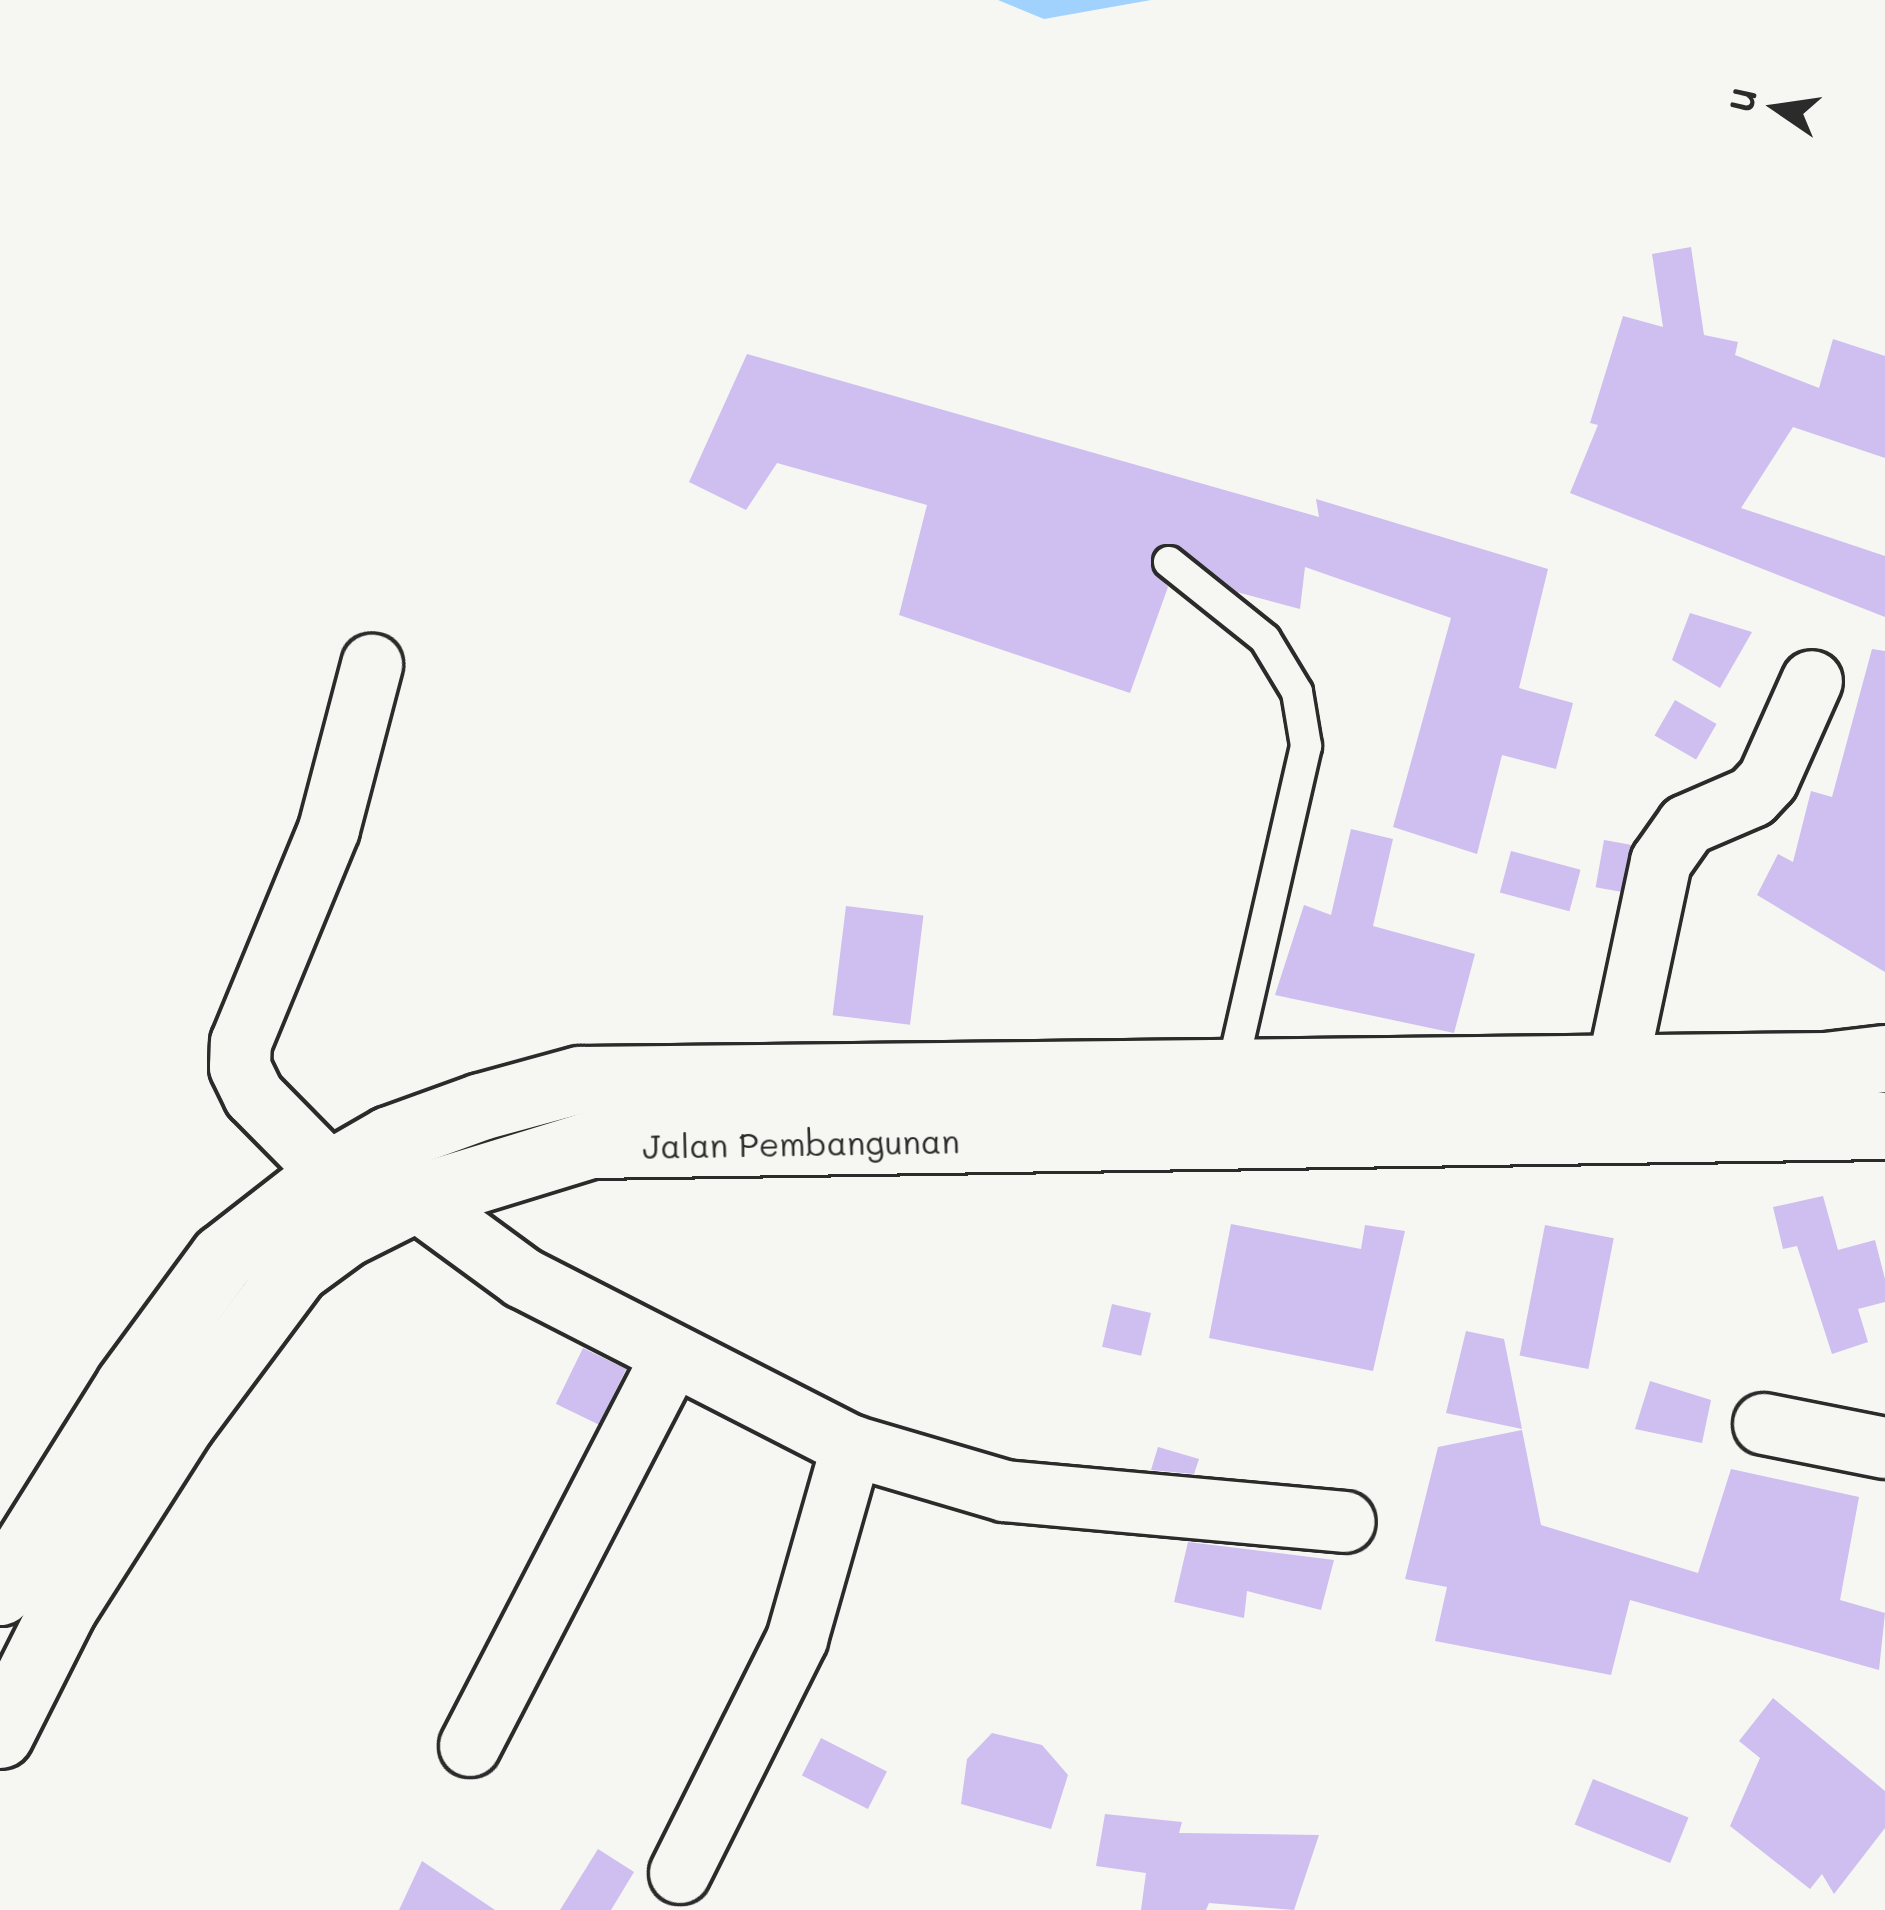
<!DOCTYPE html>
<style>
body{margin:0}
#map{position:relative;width:1885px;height:1910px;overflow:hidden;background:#f6f6f2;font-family:Mali,sans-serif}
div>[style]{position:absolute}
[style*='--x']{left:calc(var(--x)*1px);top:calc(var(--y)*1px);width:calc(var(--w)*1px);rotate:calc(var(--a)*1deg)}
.water>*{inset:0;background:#a1d2fe}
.building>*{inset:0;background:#cfbef0;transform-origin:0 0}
.roads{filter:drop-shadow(3px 0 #2b2b2b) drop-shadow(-3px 0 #2b2b2b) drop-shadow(0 3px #2b2b2b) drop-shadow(0 -3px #2b2b2b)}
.service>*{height:30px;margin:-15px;padding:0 15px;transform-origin:15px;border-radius:15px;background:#f6f6f2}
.minor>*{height:60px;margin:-30px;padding:0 30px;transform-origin:30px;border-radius:30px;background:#f6f6f2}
.secondary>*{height:66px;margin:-33px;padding:0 33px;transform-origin:33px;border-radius:33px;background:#f6f6f2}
span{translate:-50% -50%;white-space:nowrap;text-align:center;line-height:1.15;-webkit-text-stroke:9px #f6f6f2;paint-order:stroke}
.street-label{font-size:33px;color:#2b2b2b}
.north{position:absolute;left:1717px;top:48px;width:120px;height:120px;-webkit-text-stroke:9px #f6f6f2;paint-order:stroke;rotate:283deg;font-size:33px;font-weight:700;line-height:48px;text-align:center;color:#2b2b2b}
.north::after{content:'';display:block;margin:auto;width:42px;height:54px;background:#2b2b2b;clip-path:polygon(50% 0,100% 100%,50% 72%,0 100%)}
</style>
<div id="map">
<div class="water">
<div style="clip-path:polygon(998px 0,1151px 0,1044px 19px)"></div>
</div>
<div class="building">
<div style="clip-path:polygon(1691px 247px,1704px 335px,1738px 342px,1735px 355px,1819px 388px,1833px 339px,1885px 356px,1885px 458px,1793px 427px,1741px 508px,1885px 556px,1885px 617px,1570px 493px,1598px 425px,1590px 423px,1623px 316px,1663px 327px,1652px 254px)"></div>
<div style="clip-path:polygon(747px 354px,1319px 517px,1316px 499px,1548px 569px,1519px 688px,1573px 703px,1556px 769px,1502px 755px,1477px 854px,1393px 827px,1451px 618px,1305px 567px,1300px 609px,1237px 592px,1181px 547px,1161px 544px,1151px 568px,1168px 587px,1130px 693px,899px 615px,927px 505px,777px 463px,746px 510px,689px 482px)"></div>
<div style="clip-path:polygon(1690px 613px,1752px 632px,1720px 688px,1672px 660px)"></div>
<div style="clip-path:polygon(1872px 649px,1885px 651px,1885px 972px,1757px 895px,1778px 854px,1793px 862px,1811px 791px,1832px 797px)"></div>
<div style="left:1675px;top:700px;width:48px;height:41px;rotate:30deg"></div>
<div style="clip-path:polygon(1351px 829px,1393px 839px,1373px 926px,1475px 954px,1454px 1033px,1275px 995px,1304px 905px,1331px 915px)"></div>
<div style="left:1604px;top:840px;width:27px;height:48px;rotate:10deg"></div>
<div style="left:1511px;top:851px;width:72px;height:43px;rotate:15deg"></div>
<div style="left:846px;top:906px;width:78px;height:110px;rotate:7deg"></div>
<div style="clip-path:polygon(1823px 1196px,1838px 1250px,1875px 1240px,1885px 1279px,1885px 1302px,1858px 1309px,1868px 1342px,1832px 1354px,1797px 1246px,1783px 1249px,1773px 1207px)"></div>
<div style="clip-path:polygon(1231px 1224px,1361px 1249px,1365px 1225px,1405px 1231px,1373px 1371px,1209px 1338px)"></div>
<div style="left:1545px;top:1225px;width:70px;height:133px;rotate:11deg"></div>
<div style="left:1112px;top:1304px;width:40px;height:44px;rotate:13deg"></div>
<div style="clip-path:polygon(1466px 1331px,1504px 1339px,1522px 1429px,1446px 1413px)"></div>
<div style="left:583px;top:1348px;width:48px;height:62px;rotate:26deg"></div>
<div style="clip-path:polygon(1650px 1381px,1711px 1400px,1702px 1443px,1635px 1429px)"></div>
<div style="clip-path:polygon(1522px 1430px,1541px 1525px,1698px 1573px,1731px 1469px,1859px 1497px,1840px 1600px,1885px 1613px,1879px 1670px,1630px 1600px,1611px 1675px,1435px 1641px,1447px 1587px,1405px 1579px,1438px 1447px)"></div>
<div style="clip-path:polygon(1158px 1447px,1199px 1459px,1194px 1474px,1151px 1470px)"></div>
<div style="clip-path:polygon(1188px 1542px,1334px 1560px,1321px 1610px,1247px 1591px,1244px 1618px,1174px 1602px)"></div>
<div style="clip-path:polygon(1773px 1698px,1885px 1791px,1885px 1828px,1834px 1894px,1822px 1874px,1810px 1889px,1730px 1826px,1760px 1758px,1739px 1741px)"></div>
<div style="clip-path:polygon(992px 1733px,1042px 1745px,1068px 1775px,1051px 1829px,961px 1804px,967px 1759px)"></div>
<div style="left:821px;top:1738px;width:74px;height:42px;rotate:27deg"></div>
<div style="left:1593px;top:1779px;width:103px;height:49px;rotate:22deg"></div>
<div style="clip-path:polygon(1105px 1814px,1182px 1822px,1179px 1833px,1319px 1835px,1294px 1910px,1209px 1903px,1206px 1910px,1141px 1910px,1146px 1873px,1096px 1866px)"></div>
<div style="clip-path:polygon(598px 1849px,634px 1872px,611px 1910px,560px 1910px)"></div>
<div style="clip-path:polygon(422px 1861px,495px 1910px,399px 1910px)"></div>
</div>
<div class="roads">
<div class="service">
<div style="--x:1169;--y:562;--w:123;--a:38.7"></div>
<div style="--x:1265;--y:639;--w:62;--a:58.9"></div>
<div style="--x:1297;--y:692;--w:55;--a:80.5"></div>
<div style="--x:1306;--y:746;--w:336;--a:102.9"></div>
</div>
<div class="minor">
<div style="--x:1617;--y:1069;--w:212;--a:-78"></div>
<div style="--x:1661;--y:862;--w:45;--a:-54.9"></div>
<div style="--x:1687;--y:825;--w:71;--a:-23.3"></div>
<div style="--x:1752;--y:797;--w:23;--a:-47"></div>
<div style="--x:1768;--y:780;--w:108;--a:-66"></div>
<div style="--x:331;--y:1174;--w:110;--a:-134.6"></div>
<div style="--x:254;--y:1096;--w:32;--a:-116"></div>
<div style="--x:240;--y:1067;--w:24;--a:-88"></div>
<div style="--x:241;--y:1043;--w:231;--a:-67.6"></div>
<div style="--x:329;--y:829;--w:170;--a:-75.3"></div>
<div style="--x:415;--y:1199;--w:134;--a:36.2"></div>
<div style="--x:523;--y:1278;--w:369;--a:27.1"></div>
<div style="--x:852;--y:1446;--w:159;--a:16.4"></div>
<div style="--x:1005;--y:1491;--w:341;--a:5.2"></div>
<div style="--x:1764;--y:1424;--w:123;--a:11.2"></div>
<div style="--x:470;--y:1746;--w:437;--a:-62.6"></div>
<div style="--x:680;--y:1873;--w:262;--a:-63.4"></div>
<div style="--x:797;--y:1639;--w:201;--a:-74.1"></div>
</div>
<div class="secondary">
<div style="--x:0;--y:1592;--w:243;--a:-57.9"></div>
<div style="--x:129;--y:1386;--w:159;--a:-53.7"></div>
<div style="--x:223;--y:1258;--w:137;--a:-37.9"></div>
<div style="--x:331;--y:1174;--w:68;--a:-30"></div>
<div style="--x:390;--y:1140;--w:97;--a:-19.9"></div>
<div style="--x:481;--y:1107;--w:103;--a:-15.3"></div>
<div style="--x:580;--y:1080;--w:1246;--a:-0.64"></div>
<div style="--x:1826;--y:1066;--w:59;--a:-6.8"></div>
<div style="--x:0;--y:1735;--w:142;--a:-63.3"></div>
<div style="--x:64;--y:1608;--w:219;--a:-57.5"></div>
<div style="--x:182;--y:1423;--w:191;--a:-53.3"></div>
<div style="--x:296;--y:1270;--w:61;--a:-36.3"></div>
<div style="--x:345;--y:1234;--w:78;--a:-26.6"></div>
<div style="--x:415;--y:1199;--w:183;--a:-17.1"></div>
<div style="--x:590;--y:1145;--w:1295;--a:-0.84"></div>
</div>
</div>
<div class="street-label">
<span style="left:801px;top:1143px;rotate:-1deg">Jalan Pembangunan</span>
</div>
<div class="north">U</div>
</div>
